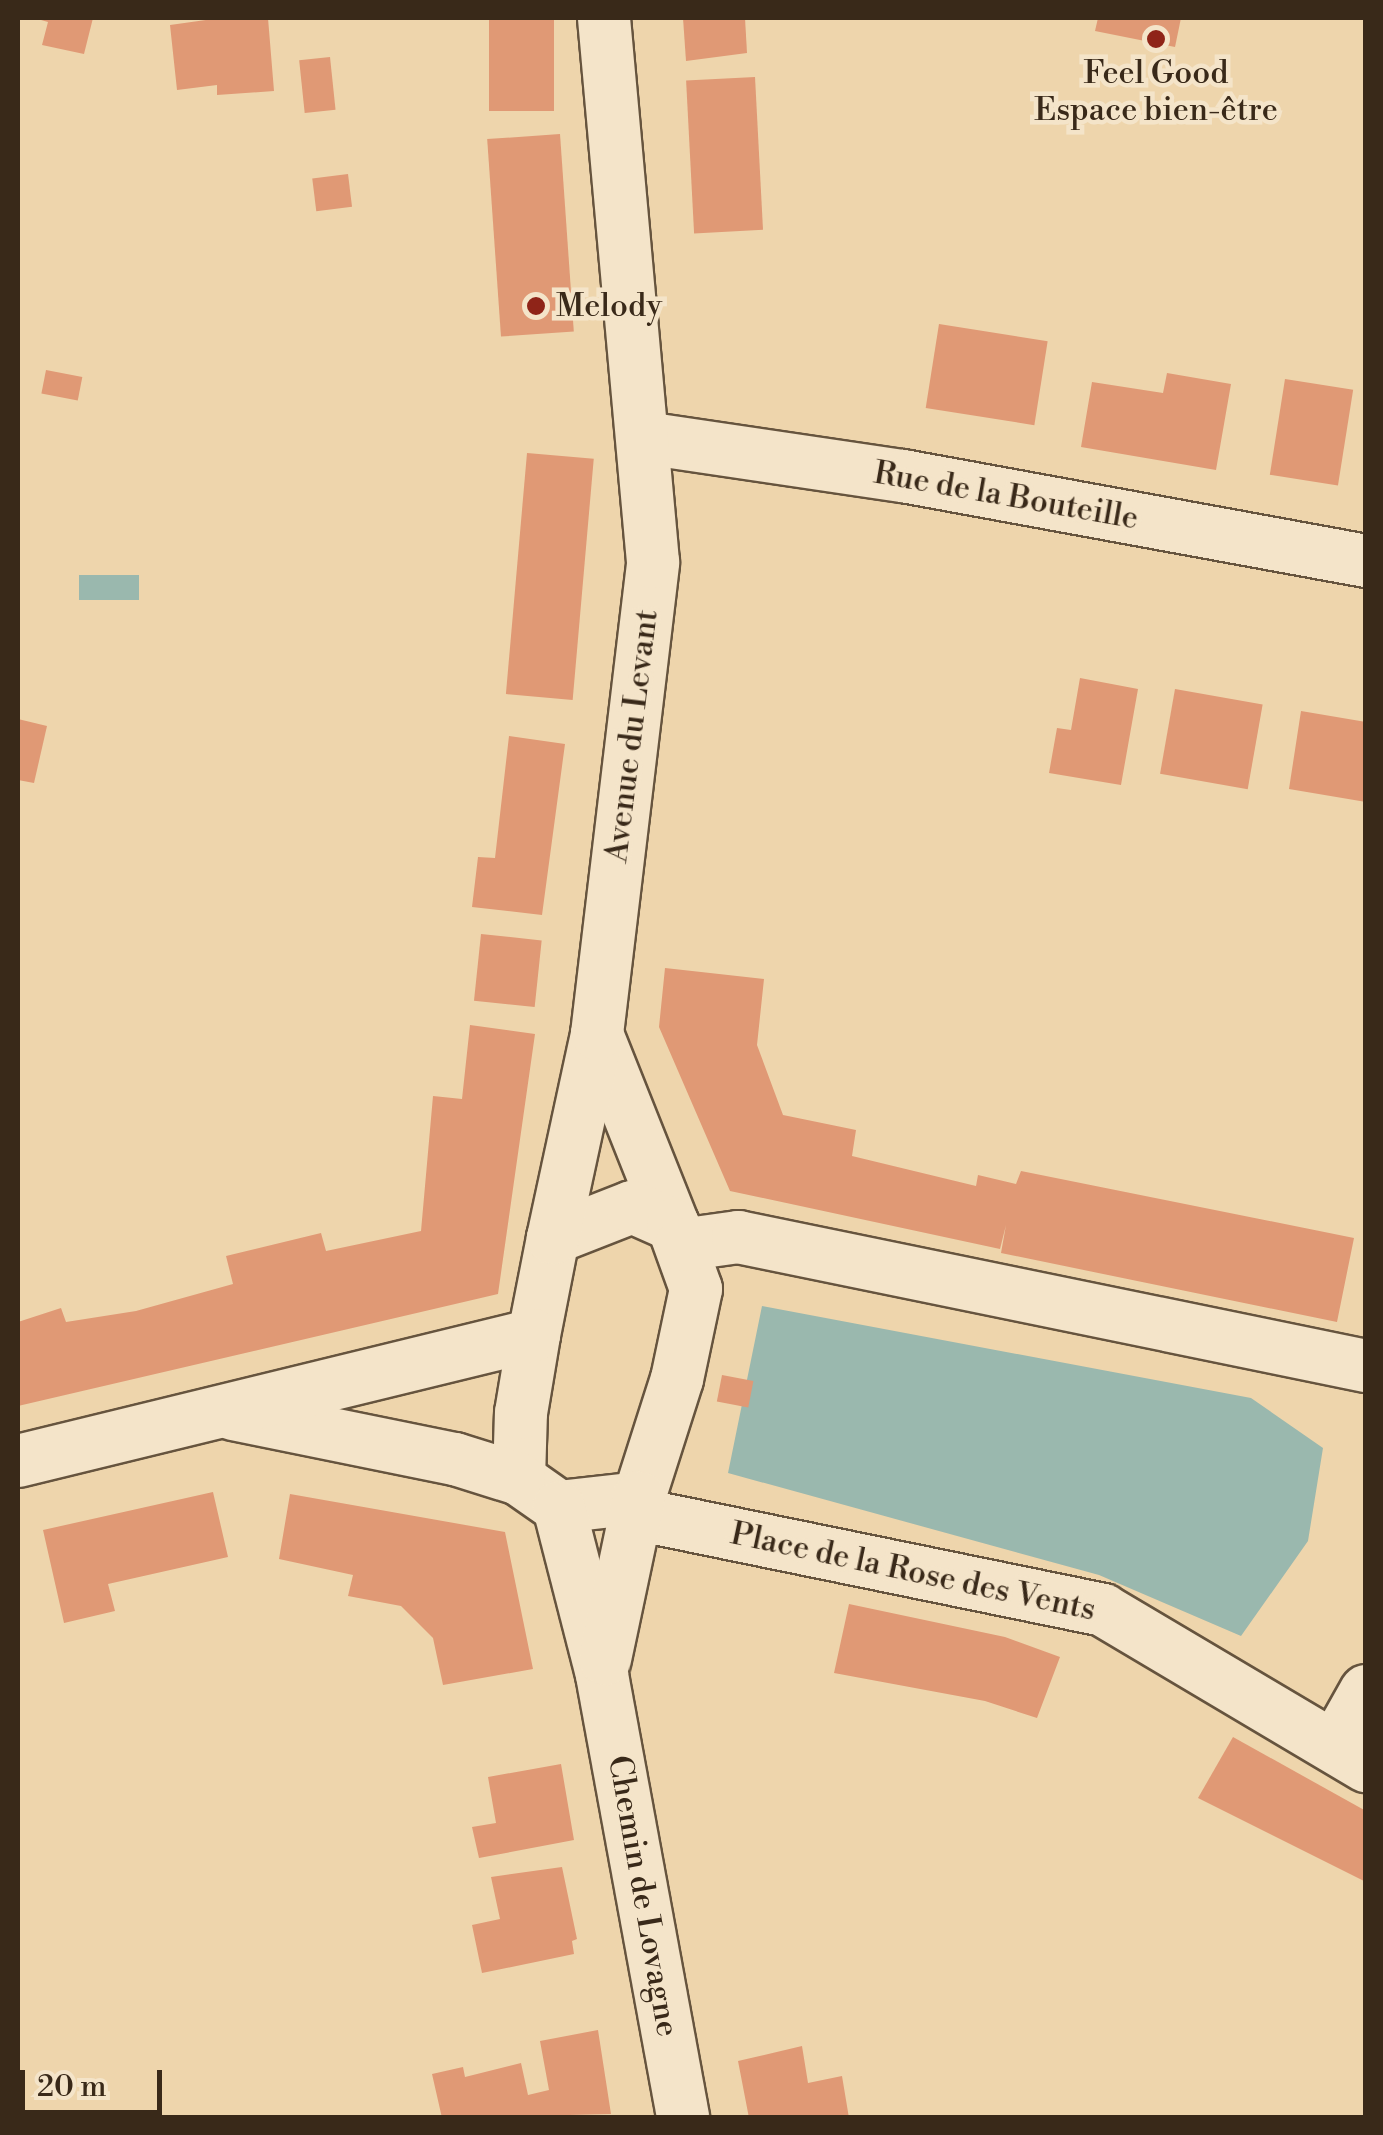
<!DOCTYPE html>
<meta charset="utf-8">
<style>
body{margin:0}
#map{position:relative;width:1383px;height:2135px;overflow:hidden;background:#eed5ac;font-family:"Libre Bodoni",serif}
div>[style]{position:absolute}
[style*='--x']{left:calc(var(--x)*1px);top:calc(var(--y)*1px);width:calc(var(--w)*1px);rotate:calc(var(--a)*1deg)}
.water>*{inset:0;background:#9ab8ae;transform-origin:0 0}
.building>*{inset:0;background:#e09975;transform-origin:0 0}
.roads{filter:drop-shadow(2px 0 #66543e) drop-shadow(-2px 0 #66543e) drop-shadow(0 2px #66543e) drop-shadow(0 -2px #66543e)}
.street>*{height:52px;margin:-26px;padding:0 26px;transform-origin:26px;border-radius:26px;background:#f4e4c9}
.dots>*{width:28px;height:28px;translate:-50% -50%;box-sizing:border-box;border:5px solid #f4e4c9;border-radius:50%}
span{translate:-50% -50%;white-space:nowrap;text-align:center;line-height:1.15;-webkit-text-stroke:9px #f4e4c9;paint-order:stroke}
.poi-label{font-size:32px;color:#392919}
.left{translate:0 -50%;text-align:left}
.street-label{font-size:32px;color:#392919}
.frame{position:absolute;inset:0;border:20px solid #392919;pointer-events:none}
.scale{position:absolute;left:20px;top:2070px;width:142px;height:45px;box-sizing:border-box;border:5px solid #392919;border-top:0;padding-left:12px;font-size:30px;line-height:35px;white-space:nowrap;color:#392919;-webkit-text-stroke:8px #f4e4c9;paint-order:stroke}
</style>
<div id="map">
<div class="water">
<div style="left:79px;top:575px;width:60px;height:25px"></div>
<div style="clip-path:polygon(762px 1306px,1251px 1398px,1323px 1448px,1308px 1541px,1241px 1636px,1099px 1575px,728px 1473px)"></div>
</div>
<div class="building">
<div style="clip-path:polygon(34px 18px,93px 18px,84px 54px,42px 45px,48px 22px)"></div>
<div style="clip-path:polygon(220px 18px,268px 18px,274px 91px,217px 95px,217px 85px,177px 90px,170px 25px)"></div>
<div style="left:489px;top:18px;width:65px;height:93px"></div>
<div style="clip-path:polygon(683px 18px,745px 18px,747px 53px,686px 61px)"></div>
<div style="clip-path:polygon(1098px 18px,1181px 18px,1175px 47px,1095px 31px)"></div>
<div style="left:330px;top:57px;width:53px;height:31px;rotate:84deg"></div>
<div style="left:755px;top:77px;width:153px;height:69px;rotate:87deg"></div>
<div style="left:560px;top:134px;width:198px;height:73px;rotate:86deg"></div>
<div style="left:348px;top:174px;width:33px;height:36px;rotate:83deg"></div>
<div style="left:939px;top:324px;width:110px;height:85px;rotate:9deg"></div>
<div style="left:46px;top:370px;width:37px;height:24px;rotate:11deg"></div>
<div style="clip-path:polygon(1167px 373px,1231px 384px,1216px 470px,1081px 447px,1092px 382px,1163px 393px)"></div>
<div style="left:1285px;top:379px;width:69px;height:97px;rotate:9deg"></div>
<div style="left:527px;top:453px;width:67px;height:242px;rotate:5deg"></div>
<div style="clip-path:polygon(1080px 678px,1138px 689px,1121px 785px,1049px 773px,1057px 728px,1071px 730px)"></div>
<div style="left:1175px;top:689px;width:89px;height:86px;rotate:10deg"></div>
<div style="clip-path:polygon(1301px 711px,1366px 722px,1366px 802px,1289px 789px)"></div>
<div style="clip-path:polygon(18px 719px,47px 726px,34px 783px,18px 780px)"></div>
<div style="clip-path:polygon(509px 736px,565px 744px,542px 915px,472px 907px,478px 857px,495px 858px)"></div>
<div style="left:481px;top:934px;width:61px;height:67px;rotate:6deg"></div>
<div style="clip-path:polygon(665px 968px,764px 979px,757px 1045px,783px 1115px,856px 1130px,852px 1156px,976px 1186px,978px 1175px,1016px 1184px,1021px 1171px,1354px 1238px,1337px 1322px,1001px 1253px,1006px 1225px,1000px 1249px,730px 1191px,659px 1027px)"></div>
<div style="clip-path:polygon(470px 1025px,535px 1034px,498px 1294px,18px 1406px,18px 1322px,61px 1308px,66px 1322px,136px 1311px,233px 1284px,226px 1256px,321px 1233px,326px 1251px,421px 1231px,433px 1096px,462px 1099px)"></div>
<div style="left:722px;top:1375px;width:32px;height:27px;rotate:11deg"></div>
<div style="clip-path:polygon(213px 1492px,228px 1557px,108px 1584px,115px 1611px,64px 1623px,43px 1530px)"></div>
<div style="clip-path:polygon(290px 1494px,505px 1532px,533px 1669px,443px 1685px,433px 1638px,401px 1606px,348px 1596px,353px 1575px,279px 1559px)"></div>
<div style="clip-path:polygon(849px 1604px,1005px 1637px,1060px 1657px,1037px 1718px,985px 1701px,834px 1673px)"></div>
<div style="clip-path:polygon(1233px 1737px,1366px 1811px,1366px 1882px,1198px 1798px)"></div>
<div style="clip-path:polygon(561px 1764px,574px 1840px,479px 1858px,472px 1827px,496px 1823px,488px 1777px)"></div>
<div style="clip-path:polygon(562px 1867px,577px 1939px,572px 1941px,574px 1954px,482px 1973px,472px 1925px,500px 1919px,491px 1877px)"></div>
<div style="clip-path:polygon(598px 2030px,611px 2114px,442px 2118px,432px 2074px,463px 2067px,465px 2077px,521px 2063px,528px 2095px,549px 2090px,540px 2041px)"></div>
<div style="clip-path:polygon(802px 2046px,808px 2083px,842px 2076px,849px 2118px,749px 2118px,738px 2061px)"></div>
</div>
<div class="roads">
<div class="street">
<div style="--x:645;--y:438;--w:261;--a:8.4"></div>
<div style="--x:903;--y:476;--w:471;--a:10.4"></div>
<div style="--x:597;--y:1034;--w:206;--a:68.3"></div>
<div style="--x:553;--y:1238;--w:85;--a:-21.4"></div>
<div style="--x:632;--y:1207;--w:45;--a:23.7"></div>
<div style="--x:673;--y:1225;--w:68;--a:70.2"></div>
<div style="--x:696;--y:1289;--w:92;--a:101.9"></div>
<div style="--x:677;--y:1379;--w:125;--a:107.7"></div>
<div style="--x:639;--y:1498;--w:81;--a:173.6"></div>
<div style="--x:559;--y:1507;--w:49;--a:-145"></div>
<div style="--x:519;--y:1479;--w:66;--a:-88.3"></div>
<div style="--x:521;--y:1413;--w:79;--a:-80.5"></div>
<div style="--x:534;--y:1335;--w:99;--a:-78.9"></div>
<div style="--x:553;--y:1238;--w:209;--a:-77.8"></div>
<div style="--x:597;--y:1034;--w:475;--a:-83.2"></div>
<div style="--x:653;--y:562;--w:546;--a:-95.15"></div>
<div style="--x:681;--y:1245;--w:58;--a:-8"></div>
<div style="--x:738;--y:1237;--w:641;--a:11.61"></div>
<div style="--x:233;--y:1414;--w:227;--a:11.5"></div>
<div style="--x:455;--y:1459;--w:67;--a:17.4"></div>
<div style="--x:18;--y:1461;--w:531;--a:-13.72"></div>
<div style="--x:559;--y:1507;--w:173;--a:75.6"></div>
<div style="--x:602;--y:1675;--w:450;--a:79.6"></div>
<div style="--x:636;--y:1514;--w:477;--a:11.6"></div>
<div style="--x:1103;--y:1610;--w:306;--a:30.7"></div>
<div style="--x:605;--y:1659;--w:165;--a:-78.1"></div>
<div style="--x:1335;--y:1746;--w:63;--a:-60.6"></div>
</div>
</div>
<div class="dots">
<div style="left:1156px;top:39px;background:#8f2418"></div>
<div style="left:536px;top:306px;background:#8f2418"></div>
</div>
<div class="poi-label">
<span style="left:1156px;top:92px">Feel Good<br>Espace bien-être</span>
<span class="left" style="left:556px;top:306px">Melody</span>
</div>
<div class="street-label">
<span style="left:1006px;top:496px;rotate:10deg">Rue de la Bouteille</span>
<span style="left:632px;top:736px;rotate:-83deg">Avenue du Levant</span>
<span style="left:913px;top:1572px;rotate:12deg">Place de la Rose des Vents</span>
<span style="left:643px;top:1896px;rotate:80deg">Chemin de Lovagne</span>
</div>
<div class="frame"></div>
<div class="scale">20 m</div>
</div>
